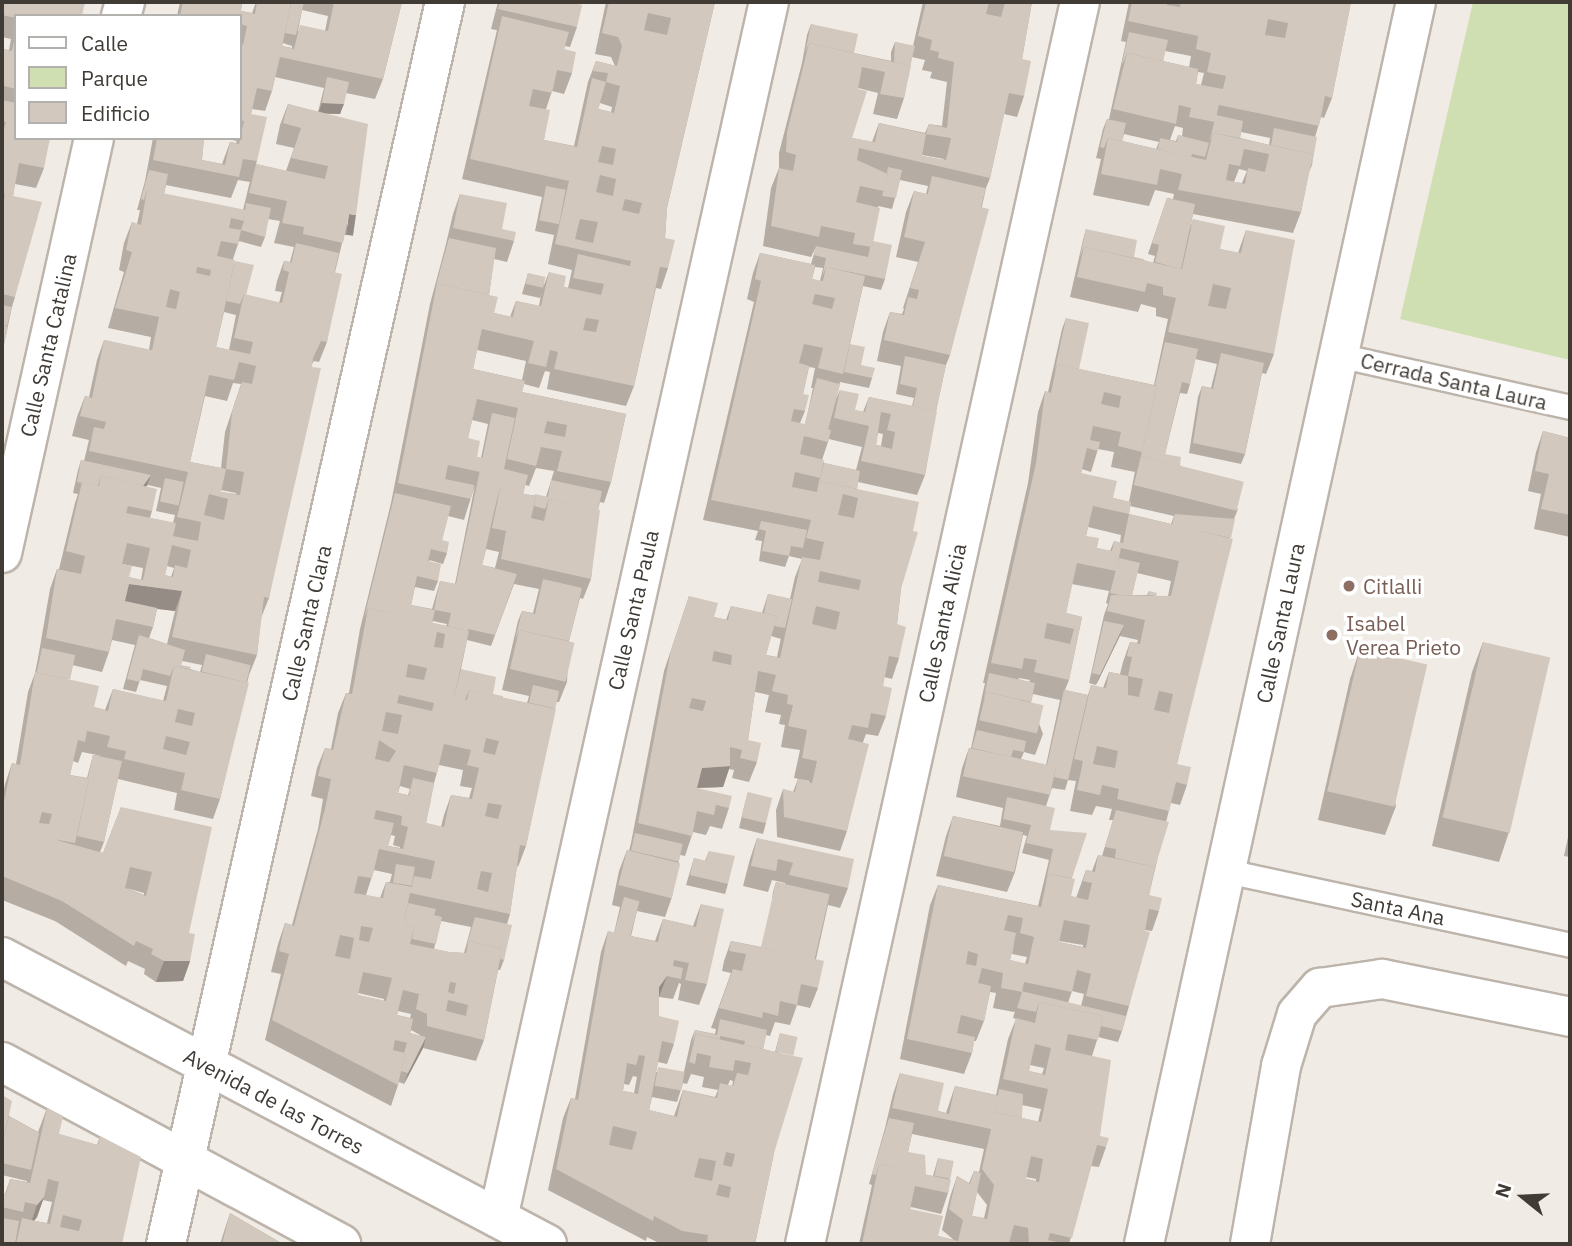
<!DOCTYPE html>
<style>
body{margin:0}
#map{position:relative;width:1572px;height:1246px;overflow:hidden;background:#f0ebe4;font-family:"IBM Plex Sans",sans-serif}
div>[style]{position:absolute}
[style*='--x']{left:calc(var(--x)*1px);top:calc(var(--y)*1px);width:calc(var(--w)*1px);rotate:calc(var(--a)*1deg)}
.green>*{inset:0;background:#d0dfb1}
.roads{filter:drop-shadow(2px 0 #bdb4ab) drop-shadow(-2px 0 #bdb4ab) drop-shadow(0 2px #bdb4ab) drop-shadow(0 -2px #bdb4ab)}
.service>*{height:23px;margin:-11.5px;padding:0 11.5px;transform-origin:11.5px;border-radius:11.5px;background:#fff}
.minor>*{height:38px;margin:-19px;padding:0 19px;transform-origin:19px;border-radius:19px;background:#fff}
.wall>*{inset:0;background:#b5aca3}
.shaded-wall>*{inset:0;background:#948c85;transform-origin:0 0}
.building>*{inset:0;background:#d3c8be;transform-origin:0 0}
.dots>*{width:19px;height:19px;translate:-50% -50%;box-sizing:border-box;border:4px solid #fff;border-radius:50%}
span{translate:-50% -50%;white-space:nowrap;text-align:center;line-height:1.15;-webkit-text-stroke:7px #fff;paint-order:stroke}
.street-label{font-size:21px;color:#413b35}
.education-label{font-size:21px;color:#785e54}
.left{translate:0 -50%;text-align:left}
.frame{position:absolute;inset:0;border:4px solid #413b35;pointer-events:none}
.legend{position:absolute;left:14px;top:14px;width:228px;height:126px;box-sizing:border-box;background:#fff;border:2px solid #b3b1ae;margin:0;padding:9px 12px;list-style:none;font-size:21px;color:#413b35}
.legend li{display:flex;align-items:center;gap:14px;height:35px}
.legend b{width:35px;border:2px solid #b3b1ae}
.north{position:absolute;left:1488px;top:1162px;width:70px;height:70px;-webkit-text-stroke:5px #fff;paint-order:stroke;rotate:288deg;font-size:19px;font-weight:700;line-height:28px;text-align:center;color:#413b35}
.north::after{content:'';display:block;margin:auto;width:24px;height:32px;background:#413b35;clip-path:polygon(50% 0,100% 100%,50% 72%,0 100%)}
</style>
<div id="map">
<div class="green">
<div style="clip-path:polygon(1473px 2px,1570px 2px,1570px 360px,1400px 319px)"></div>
</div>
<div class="roads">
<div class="service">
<div style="--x:1338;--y:355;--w:238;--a:12.6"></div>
<div style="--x:1226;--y:871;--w:352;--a:12.1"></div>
</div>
<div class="minor">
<div style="--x:121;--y:16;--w:15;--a:-74"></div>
<div style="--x:2;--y:553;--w:425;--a:-77.5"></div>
<div style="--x:2;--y:957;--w:616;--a:27.77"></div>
<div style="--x:2;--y:1062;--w:385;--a:28.2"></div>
<div style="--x:498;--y:1218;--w:1246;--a:-77.44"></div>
<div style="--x:166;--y:1244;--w:1273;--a:-77.34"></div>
<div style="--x:805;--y:1244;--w:1272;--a:-77.52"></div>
<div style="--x:1144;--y:1244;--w:1271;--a:-77.65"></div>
<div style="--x:1250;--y:1244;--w:181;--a:-80.1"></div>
<div style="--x:1281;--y:1066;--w:54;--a:-72.9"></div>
<div style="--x:1297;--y:1014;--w:35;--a:-49"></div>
<div style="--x:1320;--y:988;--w:63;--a:-8.3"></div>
<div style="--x:1382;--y:979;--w:192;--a:11.4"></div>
</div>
</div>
<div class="wall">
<div style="clip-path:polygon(2px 2px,16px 16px,16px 138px,44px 168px,36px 188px,15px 184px,13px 196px,15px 297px,12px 307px,2px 353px,2px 49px,9px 50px,11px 39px,2px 37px)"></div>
<div style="clip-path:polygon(evenodd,180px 2px,242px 2px,241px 11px,252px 13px,256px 2px,275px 2px,289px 5px,289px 2px,402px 2px,383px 79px,375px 99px,346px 93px,340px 114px,325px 114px,349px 235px,344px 235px,335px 272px,327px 342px,319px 362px,314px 361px,312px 364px,269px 598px,261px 618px,257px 655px,249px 675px,220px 799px,213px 819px,174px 810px,177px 793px,118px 779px,104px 842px,100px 852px,103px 853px,121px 807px,189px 933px,190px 961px,183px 981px,156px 982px,144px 974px,145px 969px,128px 961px,126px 966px,55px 921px,2px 900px,2px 798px,5px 784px,12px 763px,16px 764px,28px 692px,35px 673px,38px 658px,50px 589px,57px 569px,59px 569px,75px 503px,78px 494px,73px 493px,78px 470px,81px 460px,84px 461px,89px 440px,72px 436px,77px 417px,85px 396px,89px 397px,97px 360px,104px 340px,149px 350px,151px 337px,108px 328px,124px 272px,119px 270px,124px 243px,132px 222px,137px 224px,140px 210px,137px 210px,145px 181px,153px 138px,204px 138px,202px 160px,222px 164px,230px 142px,236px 143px,237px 141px,222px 138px,240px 138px,240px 16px,177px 16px,180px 2px,302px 10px,328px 16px,325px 31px,298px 31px,302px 10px,180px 2px,283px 43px,292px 46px,292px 48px,282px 46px,283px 43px,180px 2px,275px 77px,324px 88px,318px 112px,288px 104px,280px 125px,276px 144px,294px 148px,286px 171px,256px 164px,249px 185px,243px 210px,164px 194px,166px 185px,231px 198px,238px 180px,250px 182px,257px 161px,251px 114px,252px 109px,265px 111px,272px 91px,275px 77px,180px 2px,268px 219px,280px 221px,274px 243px,294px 247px,290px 262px,284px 261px,277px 281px,275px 291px,282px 292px,279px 303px,246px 295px,233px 259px,239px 241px,261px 247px,265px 237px,268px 219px,180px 2px,224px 312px,236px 315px,229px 350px,216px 347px,224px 312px,180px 2px,233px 383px,241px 384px,225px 432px,221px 468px,190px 462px,205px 396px,227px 401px,233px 383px,180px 2px,148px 485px,161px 488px,156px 511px,175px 515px,173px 523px,150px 518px,152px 511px,146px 487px,148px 485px,180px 2px,221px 490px,236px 493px,236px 494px,221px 492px,221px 490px,180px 2px,122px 564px,143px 568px,141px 580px,129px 577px,122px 564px,180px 2px,167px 566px,174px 568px,171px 577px,165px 575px,167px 566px,180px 2px,157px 609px,175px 611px,167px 644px,149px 638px,153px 627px,157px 609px,180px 2px,112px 640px,135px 645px,123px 689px,136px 692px,140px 680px,167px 686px,163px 701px,113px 689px,105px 710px,94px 707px,67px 679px,72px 665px,102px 672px,109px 652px,112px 640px,180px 2px,182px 661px,202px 665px,200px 672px,190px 669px,181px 665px,182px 661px,180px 2px,82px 752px,102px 756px,93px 755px,87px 778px,70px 775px,73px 761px,78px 763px,82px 752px,180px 2px,126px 888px,144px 893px,144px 895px,126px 888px)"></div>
<div style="clip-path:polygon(evenodd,498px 2px,576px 2px,577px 27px,570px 47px,565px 46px,564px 49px,572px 73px,564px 94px,552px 91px,546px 109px,544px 140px,574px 146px,588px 82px,596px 61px,615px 66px,611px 57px,595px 54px,606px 2px,715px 2px,667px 208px,665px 238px,668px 268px,661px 289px,656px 288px,634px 386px,626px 406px,547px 389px,550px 372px,545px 371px,539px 388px,524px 384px,522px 392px,626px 414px,611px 482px,604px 503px,600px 502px,598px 510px,591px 579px,583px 599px,580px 598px,569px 641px,567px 682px,559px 702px,556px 702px,526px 846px,518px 867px,517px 866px,510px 914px,507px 924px,504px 960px,500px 970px,498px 970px,484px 1040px,476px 1061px,423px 1048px,404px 1084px,399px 1082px,391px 1106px,265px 1040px,281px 974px,271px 972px,278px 944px,285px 923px,292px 925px,318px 829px,323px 799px,311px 796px,317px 768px,325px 748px,331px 749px,338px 713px,346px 693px,349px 693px,360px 629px,391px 503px,430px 304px,445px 248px,453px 214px,460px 194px,502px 229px,514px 241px,507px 262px,494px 259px,489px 295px,494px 313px,510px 317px,516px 301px,539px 306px,541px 294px,540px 298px,522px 294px,528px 273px,544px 285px,549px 272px,564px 287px,568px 288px,572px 270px,548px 264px,554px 235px,535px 231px,542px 197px,462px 179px,497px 30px,491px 29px,498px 2px,600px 103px,612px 107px,611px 112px,598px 109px,600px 103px,498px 2px,477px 350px,526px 361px,522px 380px,473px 369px,477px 350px,498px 2px,472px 420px,488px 424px,481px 458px,477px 457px,468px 438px,472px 420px,498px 2px,536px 468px,554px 471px,546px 497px,523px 494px,525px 485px,529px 486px,536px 468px,498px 2px,475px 485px,455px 584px,440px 581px,432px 609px,411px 605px,415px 587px,434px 591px,438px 581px,429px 560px,443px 564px,447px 553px,442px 540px,448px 516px,464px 520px,475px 485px,498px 2px,486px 549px,499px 552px,495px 568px,482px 565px,486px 549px,498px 2px,514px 584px,539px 589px,533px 613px,522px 611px,518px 621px,502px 690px,529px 696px,527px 703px,503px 698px,493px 694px,461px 669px,467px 640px,491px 646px,514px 584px,498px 2px,433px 621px,447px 624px,446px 626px,432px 623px,433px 621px,498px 2px,439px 765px,463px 770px,460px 786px,472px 788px,469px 798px,451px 795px,444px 815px,441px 827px,426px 823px,434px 783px,439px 765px,498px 2px,400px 786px,410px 789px,408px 795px,398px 793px,400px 786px,498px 2px,391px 835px,395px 836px,393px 845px,400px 847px,400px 848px,388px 846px,391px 835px,498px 2px,374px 870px,392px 874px,390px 882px,386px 882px,380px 898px,366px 895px,374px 870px,498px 2px,441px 921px,471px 927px,464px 953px,449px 952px,434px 949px,441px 921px,498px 2px,358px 993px,384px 999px,384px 1001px,358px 995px,358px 993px,498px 2px,398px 1011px,411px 1014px,410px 1018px,397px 1015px,398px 1011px,498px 2px,411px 1030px,420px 1035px,420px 1036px,410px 1033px,411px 1030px)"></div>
<div style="clip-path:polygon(evenodd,923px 2px,1032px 2px,1022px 59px,1024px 96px,1017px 117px,1004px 114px,990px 178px,986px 188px,950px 355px,946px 365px,936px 411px,925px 475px,917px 495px,858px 482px,857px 489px,901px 589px,897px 624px,899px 658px,892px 679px,884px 677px,883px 686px,886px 716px,878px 736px,866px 734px,863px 742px,847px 831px,840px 851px,777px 837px,776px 810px,783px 789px,793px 792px,798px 779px,809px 782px,809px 781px,794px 778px,800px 750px,781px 747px,785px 725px,779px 724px,781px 715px,765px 712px,769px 695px,755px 692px,748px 740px,757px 762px,749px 782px,732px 778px,734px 770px,729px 769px,723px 787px,697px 788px,729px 808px,722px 829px,710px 826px,706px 835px,693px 832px,685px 856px,680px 855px,672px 897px,665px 917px,637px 911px,631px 936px,655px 941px,663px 919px,693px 926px,701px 904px,707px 984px,699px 1005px,678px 1000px,681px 984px,679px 983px,673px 999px,659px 997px,659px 1016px,674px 1044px,667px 1064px,658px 1062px,656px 1072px,684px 1072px,691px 1040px,695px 1030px,715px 1034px,716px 1029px,711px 1028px,731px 973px,722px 971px,724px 961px,731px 941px,766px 948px,773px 892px,776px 882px,785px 884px,785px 883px,772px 880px,768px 892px,743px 886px,750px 859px,757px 838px,848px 888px,840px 908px,828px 905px,816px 959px,818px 988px,810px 1008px,797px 1005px,790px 1025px,775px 1022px,770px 1036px,766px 1035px,763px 1049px,775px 1052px,780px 1033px,774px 1153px,755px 1244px,661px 1244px,647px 1237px,646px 1241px,548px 1190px,563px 1118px,571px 1098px,575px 1099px,601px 952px,608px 931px,614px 933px,620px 907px,612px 905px,619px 871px,627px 850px,629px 851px,631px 843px,664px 671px,689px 596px,714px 617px,726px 620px,731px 606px,762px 613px,768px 594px,790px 599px,795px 577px,802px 559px,789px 556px,785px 567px,759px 561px,762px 541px,755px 540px,758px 531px,703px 520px,754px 302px,747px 299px,753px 273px,760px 253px,811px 264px,816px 247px,811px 257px,763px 246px,771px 188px,779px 168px,779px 153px,802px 63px,807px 35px,811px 24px,854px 53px,891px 61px,891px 52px,895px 42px,913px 46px,923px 2px,912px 57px,925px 60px,922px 70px,932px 72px,930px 78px,947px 82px,942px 126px,929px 124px,925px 133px,879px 123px,872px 142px,852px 138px,858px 88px,878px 93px,873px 114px,897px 119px,904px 98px,912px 57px,923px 2px,922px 155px,944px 159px,943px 160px,922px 156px,922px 155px,923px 2px,900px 180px,928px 186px,926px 194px,914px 191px,906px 212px,896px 257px,918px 262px,903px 308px,904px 309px,902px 314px,890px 312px,883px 332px,877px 361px,901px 366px,896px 394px,914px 398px,912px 406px,869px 397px,863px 412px,855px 410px,840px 390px,836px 399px,840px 382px,869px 388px,872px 378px,861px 365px,850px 344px,863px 286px,881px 290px,885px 279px,873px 241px,878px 207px,878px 206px,892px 209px,900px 180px,923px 2px,815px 267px,823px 268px,820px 281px,812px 279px,815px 267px,923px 2px,809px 367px,815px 368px,811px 388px,813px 388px,805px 425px,800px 423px,805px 411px,803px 394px,809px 367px,923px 2px,878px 433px,883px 434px,881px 446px,876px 445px,878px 433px,923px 2px,829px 439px,862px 447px,856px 470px,824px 463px,822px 460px,829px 439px,923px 2px,771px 636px,781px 639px,781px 638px,777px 657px,766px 655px,771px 636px,923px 2px,691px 1074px,704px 1077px,702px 1087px,718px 1090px,715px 1097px,683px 1090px,674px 1116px,649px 1110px,652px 1097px,677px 1102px,683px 1083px,687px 1084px,691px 1074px,923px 2px,633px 1076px,637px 1077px,634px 1093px,623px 1091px,624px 1084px,629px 1085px,633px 1076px,923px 2px,730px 1080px,733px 1081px,732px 1086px,728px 1085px,730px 1080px)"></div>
<div style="clip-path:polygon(evenodd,1129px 2px,1351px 2px,1332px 98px,1324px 118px,1321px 117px,1315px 137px,1312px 165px,1309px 172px,1301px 212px,1293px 233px,1193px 214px,1190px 229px,1193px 219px,1220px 249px,1238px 253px,1246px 230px,1274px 354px,1266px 374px,1262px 373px,1245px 454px,1241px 464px,1189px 453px,1198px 397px,1202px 386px,1211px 388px,1217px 364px,1195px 359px,1190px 384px,1187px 394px,1180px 393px,1165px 454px,1238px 509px,1234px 519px,1177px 764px,1187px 785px,1180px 805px,1171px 803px,1166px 822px,1149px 895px,1159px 911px,1152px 931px,1145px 930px,1129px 1006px,1122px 1031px,1118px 1042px,1098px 1037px,1092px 1056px,1100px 1136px,1106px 1147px,1099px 1167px,1091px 1166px,1069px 1244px,859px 1244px,872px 1185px,869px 1184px,885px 1128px,893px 1094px,900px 1073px,938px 1111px,946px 1113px,955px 1086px,996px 1095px,1008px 1039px,1016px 1019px,1013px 1018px,1015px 1011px,1014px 1012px,993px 1008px,996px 993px,990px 992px,984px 1021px,976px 1041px,974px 1041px,972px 1053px,964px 1074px,900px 1059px,930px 905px,938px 885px,1038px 906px,1049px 860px,1022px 853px,1027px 836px,1023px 835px,1015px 872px,1007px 892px,936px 876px,946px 836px,953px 816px,1000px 826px,1003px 808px,956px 797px,962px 768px,969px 748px,971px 748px,985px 683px,983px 683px,1028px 483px,1038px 412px,1045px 391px,1048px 392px,1062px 329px,1066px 318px,1079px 369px,1154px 385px,1168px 319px,1156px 316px,1156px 308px,1141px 304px,1138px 312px,1070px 297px,1083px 240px,1086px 229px,1134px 257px,1153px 263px,1155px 256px,1148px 254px,1167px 198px,1173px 199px,1174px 194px,1155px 190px,1149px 206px,1093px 195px,1101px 159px,1096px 158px,1103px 129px,1107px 119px,1109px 119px,1126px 42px,1121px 41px,1129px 2px,1165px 51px,1191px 56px,1189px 67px,1163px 61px,1165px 51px,1129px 2px,1198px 72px,1204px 73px,1201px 85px,1196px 84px,1198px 72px,1129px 2px,1175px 126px,1183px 128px,1182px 136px,1178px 135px,1176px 141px,1170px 140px,1175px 126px,1129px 2px,1241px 132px,1270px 138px,1269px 145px,1240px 138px,1241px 132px,1129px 2px,1124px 134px,1159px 142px,1156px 149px,1122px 141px,1124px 134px,1129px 2px,1239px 169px,1247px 171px,1242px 183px,1234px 182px,1239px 169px,1129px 2px,1098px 449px,1114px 452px,1111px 467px,1135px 472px,1135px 471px,1129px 502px,1113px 498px,1081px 473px,1082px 469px,1091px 472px,1098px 449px,1129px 2px,1130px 506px,1174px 516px,1171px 524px,1129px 514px,1130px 506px,1129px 2px,1088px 527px,1121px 535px,1120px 543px,1114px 541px,1110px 551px,1097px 548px,1086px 536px,1088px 527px,1129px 2px,1137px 573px,1171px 581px,1168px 596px,1156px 596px,1149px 591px,1147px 595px,1132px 595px,1137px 573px,1129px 2px,1072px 584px,1109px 591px,1106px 603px,1108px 604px,1104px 615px,1089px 683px,1096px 685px,1120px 636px,1138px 640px,1137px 643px,1130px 642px,1123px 662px,1120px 674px,1109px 672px,1103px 688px,1091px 685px,1088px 695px,1065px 690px,1069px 680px,1082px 617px,1066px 613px,1072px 584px,1129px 2px,1019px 678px,1030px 680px,1029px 682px,1018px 679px,1019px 678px,1129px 2px,1033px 694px,1060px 700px,1046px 765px,1021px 759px,1024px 752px,1035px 755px,1043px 734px,1031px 702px,1033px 694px,1129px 2px,1068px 780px,1076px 781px,1070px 811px,1092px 815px,1096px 806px,1112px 809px,1109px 820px,1113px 820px,1102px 856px,1098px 855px,1092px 871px,1086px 870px,1076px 898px,1071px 896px,1072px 878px,1050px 830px,1046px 806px,1052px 788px,1065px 790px,1068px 780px,1129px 2px,1015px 939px,1012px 954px,1027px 957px,1025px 964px,1010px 960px,1015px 939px,1129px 2px,1059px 941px,1083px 945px,1083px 947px,1059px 942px,1059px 941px,1129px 2px,1072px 991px,1084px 994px,1081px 1006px,1068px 1003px,1072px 991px,1129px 2px,1030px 1065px,1044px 1068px,1042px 1074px,1029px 1071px,1030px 1065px,1129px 2px,1022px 1105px,1041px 1109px,1038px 1122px,1022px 1118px,1022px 1105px,1129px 2px,912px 1134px,984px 1149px,979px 1172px,974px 1171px,969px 1183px,957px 1176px,950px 1197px,942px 1230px,954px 1240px,938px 1236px,910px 1209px,911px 1207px,941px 1214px,948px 1193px,950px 1180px,938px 1158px,933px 1176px,926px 1175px,908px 1152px,912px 1134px,1129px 2px,1026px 1177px,1036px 1179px,1036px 1181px,1026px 1179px,1026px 1177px,1129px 2px,977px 1192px,987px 1205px,984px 1218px,972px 1216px,977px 1192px)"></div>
<div style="clip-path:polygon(1543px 431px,1570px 438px,1570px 537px,1534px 529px,1541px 494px,1528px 491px,1536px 452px)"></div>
<div style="clip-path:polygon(1483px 642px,1509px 832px,1499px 862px,1432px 846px,1472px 672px)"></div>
<div style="clip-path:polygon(1360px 649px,1396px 806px,1385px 835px,1318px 820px,1350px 679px)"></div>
<div style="clip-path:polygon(748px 792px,766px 823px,763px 834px,739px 828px,745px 803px)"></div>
<div style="clip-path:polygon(1570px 828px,1570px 857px,1564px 856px)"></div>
<div style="clip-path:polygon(709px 851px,728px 884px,725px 894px,686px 885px,694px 858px,705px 861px)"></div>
<div style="clip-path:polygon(evenodd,2px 1095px,9px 1116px,38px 1132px,47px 1108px,59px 1134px,97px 1145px,100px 1136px,122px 1244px,2px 1244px,2px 1193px,5px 1194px,10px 1179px,27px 1182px,27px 1181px,2px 1175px,2px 1095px,43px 1200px,52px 1202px,47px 1223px,34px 1221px,37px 1217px,43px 1200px)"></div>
<div style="clip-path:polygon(230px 1213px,283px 1244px,220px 1244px)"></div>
</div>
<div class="shaded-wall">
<div style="clip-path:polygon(322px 103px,344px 104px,340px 114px,318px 113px)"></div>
<div style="left:349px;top:214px;width:7px;height:21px;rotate:8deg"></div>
<div style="clip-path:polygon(151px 475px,147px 485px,132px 506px,136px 496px)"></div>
<div style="clip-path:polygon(129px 584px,182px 591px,175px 611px,121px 604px)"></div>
<div style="clip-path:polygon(1124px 625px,1120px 635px,1096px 685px,1100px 675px)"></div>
<div style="clip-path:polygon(730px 766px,723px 787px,694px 788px,702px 768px)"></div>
<div style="clip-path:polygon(164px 961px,190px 961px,183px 981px,156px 982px)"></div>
<div style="clip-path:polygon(667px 976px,659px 997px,659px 987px)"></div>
<div style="clip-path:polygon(426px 1037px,423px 1048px,404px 1084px,408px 1073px)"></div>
<div style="clip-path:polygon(44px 1197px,37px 1217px,30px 1226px,37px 1205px)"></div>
</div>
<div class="building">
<div style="clip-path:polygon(2px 2px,85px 2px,82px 16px,16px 16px,16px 18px,2px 15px)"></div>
<div style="clip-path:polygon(183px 2px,242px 2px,241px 11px,255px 14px,257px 2px,275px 2px,291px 5px,282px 46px,294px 49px,300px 25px,328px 31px,334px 2px,402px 2px,383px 79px,280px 57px,272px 91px,257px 88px,251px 114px,267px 117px,257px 161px,243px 159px,239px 177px,153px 160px,157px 138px,204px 138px,202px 160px,225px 165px,230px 142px,239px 144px,244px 121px,240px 120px,240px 44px,243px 45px,247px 26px,240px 24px,240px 16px,180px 16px)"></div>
<div style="clip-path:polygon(291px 2px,304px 2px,296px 35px,285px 33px,291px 5px,290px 5px)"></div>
<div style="clip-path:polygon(500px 2px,570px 2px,582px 5px,577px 27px,498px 9px)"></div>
<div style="clip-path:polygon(evenodd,609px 2px,715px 2px,667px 208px,665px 238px,675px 240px,668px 268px,660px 267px,634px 386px,554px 369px,558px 352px,550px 350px,546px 367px,528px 363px,534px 341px,482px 329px,473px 369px,525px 381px,522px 392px,626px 414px,611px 482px,557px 471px,562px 451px,541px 447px,536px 466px,507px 459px,518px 408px,477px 399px,468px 438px,480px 441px,477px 457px,483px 458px,480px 472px,448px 465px,445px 479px,474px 485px,471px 499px,398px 483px,437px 283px,498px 297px,494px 313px,513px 317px,516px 301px,541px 306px,549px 272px,566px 276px,564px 287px,601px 295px,604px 284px,573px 278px,578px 254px,630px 266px,631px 261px,555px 244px,569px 181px,470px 159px,502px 16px,569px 32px,564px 49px,576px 52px,572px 73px,557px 70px,552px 93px,533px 89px,529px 106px,550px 110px,544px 140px,577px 147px,592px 78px,606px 82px,608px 73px,593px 71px,596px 61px,617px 66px,622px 46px,618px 37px,602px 33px,609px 2px,648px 13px,671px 18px,667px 35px,644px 30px,648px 13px,609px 2px,606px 82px,620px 86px,614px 113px,598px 109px,606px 82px,609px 2px,602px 146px,616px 149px,613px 165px,598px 162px,602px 146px,609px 2px,600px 175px,616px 179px,613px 196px,596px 192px,600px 175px,609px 2px,625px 199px,642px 203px,639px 214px,622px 210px,625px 199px,609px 2px,580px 219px,598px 222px,593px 243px,575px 239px,580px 219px,609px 2px,586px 318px,599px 320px,596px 332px,583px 330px,586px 318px,609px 2px,547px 421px,567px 425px,565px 437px,544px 433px,547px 421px)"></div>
<div style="clip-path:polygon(evenodd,926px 2px,989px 2px,986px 14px,1001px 17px,1005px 2px,1032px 2px,1022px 59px,1031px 61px,1024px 96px,1009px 93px,990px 178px,859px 148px,857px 160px,888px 174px,884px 191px,860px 186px,856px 202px,880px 208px,872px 247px,853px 244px,855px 233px,821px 226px,819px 237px,771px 226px,779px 168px,793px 171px,796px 155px,786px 152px,787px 132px,809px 43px,911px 66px,904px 98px,880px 94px,885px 72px,862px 67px,858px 89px,867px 91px,852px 138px,875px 142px,879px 123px,926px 134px,929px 124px,947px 128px,954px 62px,938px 58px,939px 52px,930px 50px,932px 40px,918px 36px,926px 2px,926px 134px,951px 138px,946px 160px,922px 156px,926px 134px)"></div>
<div style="clip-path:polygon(evenodd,1132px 2px,1167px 2px,1167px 5px,1180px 7px,1181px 2px,1351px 2px,1332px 98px,1325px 96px,1319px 126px,1219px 105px,1215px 122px,1189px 117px,1191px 108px,1179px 105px,1176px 124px,1113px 109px,1127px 53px,1198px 69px,1196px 84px,1223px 89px,1226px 76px,1207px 72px,1211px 53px,1196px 49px,1198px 36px,1128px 21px,1132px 2px,1268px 19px,1288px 23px,1285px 38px,1265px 35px,1268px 19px)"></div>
<div style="clip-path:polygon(811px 24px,858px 34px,854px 53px,809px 43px,805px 53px)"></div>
<div style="clip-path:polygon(16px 32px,16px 89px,4px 86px,2px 100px,2px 49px,12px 51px)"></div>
<div style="clip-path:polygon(1129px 32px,1168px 40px,1163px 61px,1127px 53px,1123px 63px,1122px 63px)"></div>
<div style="clip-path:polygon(895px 42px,915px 46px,910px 66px,894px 62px)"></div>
<div style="clip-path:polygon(327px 77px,349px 82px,344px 104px,322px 103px)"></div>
<div style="clip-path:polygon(2px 100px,16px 103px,16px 138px,50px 138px,44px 168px,19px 163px,13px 196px,42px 202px,15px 297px,2px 294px,2px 210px,5px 194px,2px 193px,2px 134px,6px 122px,2px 121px)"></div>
<div style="clip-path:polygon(288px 104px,368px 124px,356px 215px,349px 214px,343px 243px,303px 234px,304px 227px,282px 223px,287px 201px,249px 193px,256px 164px,325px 179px,328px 166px,291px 158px,301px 128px,283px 123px)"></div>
<div style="clip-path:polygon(1216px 115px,1243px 121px,1240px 138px,1213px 133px,1209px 143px)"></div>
<div style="clip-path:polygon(1107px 119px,1126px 123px,1122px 141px,1108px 138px,1104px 148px,1100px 147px)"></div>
<div style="clip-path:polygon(1274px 128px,1317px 137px,1312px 165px,1311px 164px,1313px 154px,1271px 145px)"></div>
<div style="clip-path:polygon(evenodd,1213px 133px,1313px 154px,1301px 212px,1178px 190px,1182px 174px,1160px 169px,1157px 185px,1101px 174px,1108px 138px,1206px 160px,1213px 133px,1244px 149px,1269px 154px,1265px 172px,1248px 168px,1245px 184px,1226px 180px,1229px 164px,1240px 166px,1244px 149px)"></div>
<div style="clip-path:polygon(1178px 135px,1209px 143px,1205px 157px,1192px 154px,1191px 157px,1158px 149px,1160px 138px,1177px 142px)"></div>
<div style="clip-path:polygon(888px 167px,902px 170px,896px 198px,882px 196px,888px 174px,887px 173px)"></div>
<div style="clip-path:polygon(149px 170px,168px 174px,164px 194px,147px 190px,144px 200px,141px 199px)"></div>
<div style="left:932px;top:176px;width:55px;height:20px;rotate:13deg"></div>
<div style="left:546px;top:186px;width:20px;height:35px;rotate:11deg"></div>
<div style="clip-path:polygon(evenodd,147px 190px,246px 210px,244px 221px,231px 218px,229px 228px,241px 230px,238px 244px,221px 241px,217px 256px,235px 260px,216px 347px,250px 354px,253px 342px,234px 338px,244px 294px,282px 303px,289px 272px,283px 270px,284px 261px,342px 274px,327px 342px,321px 341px,313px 358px,312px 367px,321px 368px,269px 598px,264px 597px,257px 655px,172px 637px,182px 591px,129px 584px,125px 601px,157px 608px,153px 627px,116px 619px,109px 652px,46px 638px,57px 569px,81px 574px,85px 556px,66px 551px,82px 482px,99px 486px,101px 476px,157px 489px,152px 511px,128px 506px,126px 513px,176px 523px,173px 536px,198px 541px,201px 522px,177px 517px,188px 472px,89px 451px,94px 427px,104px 429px,106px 422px,80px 416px,85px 396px,92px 398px,104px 340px,152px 350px,159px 317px,115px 308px,132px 252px,126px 250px,132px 222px,141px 225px,147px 190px,197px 267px,211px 270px,210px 276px,196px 273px,197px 267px,147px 190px,170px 289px,180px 292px,176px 309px,166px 307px,170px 289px,147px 190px,239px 362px,256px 366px,252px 384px,242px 382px,232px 412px,226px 469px,190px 462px,209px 375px,234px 380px,239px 362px,147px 190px,226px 469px,244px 472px,240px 495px,221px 492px,226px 469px,147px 190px,209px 494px,228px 499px,224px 520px,204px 515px,209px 494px,147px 190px,127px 543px,150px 548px,143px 580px,129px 577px,132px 566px,122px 564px,127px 543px,147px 190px,172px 545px,191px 550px,187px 568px,175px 565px,173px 577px,165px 575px,172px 545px)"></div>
<div style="clip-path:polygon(914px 191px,989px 209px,950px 355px,884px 340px,890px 312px,904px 315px,908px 297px,917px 299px,919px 290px,910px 288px,925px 242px,904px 237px)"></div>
<div style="clip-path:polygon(460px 194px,507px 203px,502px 229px,516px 232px,514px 241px,453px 228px)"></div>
<div style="clip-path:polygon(1167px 198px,1195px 204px,1181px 269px,1155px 262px,1159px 245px,1152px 243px)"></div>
<div style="clip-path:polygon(246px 203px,271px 208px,265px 237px,241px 230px,244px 221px)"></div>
<div style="clip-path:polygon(evenodd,1193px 219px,1225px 226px,1220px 249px,1241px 253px,1246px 230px,1295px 240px,1274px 354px,1168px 332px,1176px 298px,1163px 295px,1163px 287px,1147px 283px,1145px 292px,1077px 277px,1084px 247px,1182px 269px,1193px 219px,1213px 284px,1231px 288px,1226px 309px,1208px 306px,1213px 284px)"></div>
<div style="clip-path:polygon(1086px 229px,1137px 240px,1134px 257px,1144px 259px,1144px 260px,1084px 247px,1080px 257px)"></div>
<div style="clip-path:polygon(449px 238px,496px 248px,489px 295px,437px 283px,434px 293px)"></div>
<div style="clip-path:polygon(873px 241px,892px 245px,885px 279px,826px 267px,822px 277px,826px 258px,814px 255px,816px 246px,868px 257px,870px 247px,872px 247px)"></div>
<div style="left:296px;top:243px;width:44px;height:21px;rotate:13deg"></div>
<div style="clip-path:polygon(evenodd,760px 253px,815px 265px,812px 279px,823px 281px,826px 267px,865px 276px,843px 374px,818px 368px,823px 348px,804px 344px,799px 363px,809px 366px,803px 394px,809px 395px,805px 411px,794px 409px,791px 421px,831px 430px,828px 442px,804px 436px,800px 454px,824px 460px,820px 478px,795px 472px,792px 487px,817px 492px,819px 481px,919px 502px,913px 531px,918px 532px,901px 589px,897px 624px,906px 627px,899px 658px,889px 656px,883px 686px,892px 688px,886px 716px,871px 713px,868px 728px,852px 725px,848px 739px,869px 744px,847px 831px,784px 817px,783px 789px,795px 792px,798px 779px,812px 783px,817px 761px,802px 758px,807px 730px,788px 726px,793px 705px,787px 704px,788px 695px,772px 691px,776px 675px,758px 671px,748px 740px,761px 743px,757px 762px,740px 758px,742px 750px,730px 747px,730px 766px,702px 768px,697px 788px,732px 796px,729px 808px,716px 805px,714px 815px,697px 811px,692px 836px,638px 823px,671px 650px,689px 596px,718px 603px,714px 617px,728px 620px,731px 606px,777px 616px,766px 655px,780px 658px,802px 557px,820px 560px,824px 542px,806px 538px,811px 520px,711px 500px,761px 281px,755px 279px,760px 253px,815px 294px,835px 298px,832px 309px,812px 304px,815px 294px,760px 253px,843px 494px,858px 498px,854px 518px,838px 515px,843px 494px,760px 253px,820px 571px,861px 580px,859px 590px,818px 582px,820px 571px,760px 253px,816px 606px,840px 612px,836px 630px,812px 624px,816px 606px,760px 253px,714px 651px,732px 655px,731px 665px,712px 661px,714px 651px,760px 253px,692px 698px,706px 701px,703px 711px,689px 708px,692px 698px)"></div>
<div style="clip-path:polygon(235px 261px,254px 265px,246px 295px,244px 294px,240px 304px,226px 301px)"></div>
<div style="left:528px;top:273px;width:18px;height:11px;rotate:13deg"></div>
<div style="clip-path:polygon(2px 305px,12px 307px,7px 326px,2px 325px)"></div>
<div style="clip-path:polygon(1066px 318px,1089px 323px,1079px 369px,1057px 364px,1054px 374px)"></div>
<div style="clip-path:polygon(2px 325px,8px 327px,2px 353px)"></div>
<div style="clip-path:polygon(1165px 342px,1198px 349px,1190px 384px,1182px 382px,1165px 454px,1181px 457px,1180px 466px,1141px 456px,1138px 466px,1142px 452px,1157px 386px,1155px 385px)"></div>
<div style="clip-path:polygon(850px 344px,865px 347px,861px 365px,875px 368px,872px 378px,844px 372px)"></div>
<div style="clip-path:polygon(1221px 353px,1264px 363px,1245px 454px,1193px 443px,1202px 386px,1213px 389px)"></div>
<div style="clip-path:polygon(905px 356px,946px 365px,936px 411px,913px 406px,917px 388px,900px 384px)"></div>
<div style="clip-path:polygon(evenodd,1057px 364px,1157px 386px,1142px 452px,1118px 446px,1121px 432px,1093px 426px,1090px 440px,1100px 442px,1098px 451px,1087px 448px,1081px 473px,1117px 481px,1113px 498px,1131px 502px,1129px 514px,1233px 539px,1177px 764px,1191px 767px,1187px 785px,1176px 782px,1169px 811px,1117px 799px,1119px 789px,1102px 785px,1100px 795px,1077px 790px,1083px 761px,1074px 759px,1091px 685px,1106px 688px,1109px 672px,1128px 676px,1128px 695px,1139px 697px,1143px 679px,1128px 676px,1132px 657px,1127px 656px,1130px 642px,1140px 644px,1145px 620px,1107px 611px,1111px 595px,1171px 596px,1179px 561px,1121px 548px,1116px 571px,1077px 563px,1066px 613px,1082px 617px,1069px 680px,1034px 672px,1037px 660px,1024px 658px,1022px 669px,991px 663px,1036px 463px,1045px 391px,1051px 393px,1057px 364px,1104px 392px,1121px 396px,1119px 408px,1101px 404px,1104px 392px,1057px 364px,1093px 506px,1129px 514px,1123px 543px,1114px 541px,1112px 551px,1097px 548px,1099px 538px,1086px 536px,1093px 506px,1057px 364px,1047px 623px,1074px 629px,1070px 644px,1044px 638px,1047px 623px,1057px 364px,1159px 691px,1173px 694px,1169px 713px,1154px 710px,1159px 691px,1057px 364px,1097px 746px,1118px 751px,1115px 768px,1093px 764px,1097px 746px)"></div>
<div style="left:817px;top:378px;width:24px;height:48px;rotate:15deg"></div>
<div style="clip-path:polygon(evenodd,840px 390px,859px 394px,855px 410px,865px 412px,869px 397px,937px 411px,925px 475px,861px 461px,869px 426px,834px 418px,840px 390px,881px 412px,891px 414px,887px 430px,895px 432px,892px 449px,876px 445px,881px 412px)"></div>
<div style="clip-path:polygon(492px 413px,515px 418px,504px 469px,528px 475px,523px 494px,500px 489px,497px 499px,482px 565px,517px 574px,495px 635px,468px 629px,468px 631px,448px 626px,451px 613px,435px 610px,432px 623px,368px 608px,364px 618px,395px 493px,451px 506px,442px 540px,449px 542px,447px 553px,431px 549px,428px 561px,441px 564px,438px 581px,417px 576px,411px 605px,434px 610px,440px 581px,456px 584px)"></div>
<div style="clip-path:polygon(1543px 431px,1570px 438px,1570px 515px,1541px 509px,1549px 474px,1535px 471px)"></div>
<div style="left:1141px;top:456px;width:106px;height:30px;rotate:14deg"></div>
<div style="clip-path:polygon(81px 460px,151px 475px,143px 486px,101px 476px,98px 486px,82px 482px,82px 483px,77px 482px)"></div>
<div style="clip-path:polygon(824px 463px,860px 471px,857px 489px,819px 481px,816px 491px,820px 478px)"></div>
<div style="left:165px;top:478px;width:19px;height:24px;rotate:12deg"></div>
<div style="clip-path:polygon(551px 480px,602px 491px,598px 510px,549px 499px,545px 509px,534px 506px,536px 496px,535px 496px,535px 494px,548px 497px)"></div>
<div style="clip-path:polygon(500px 489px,536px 496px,531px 518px,544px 521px,549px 499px,600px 510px,591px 579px,501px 559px,506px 531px,492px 528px)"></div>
<div style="clip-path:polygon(1175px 514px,1235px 519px,1231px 538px,1172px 525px)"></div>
<div style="clip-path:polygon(761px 521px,807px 530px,803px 548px,791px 546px,789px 556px,762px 551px,766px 531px,759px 529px)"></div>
<div style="clip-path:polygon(1119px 558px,1140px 563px,1132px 595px,1119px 595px,1110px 593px)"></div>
<div style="clip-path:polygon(543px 579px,582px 588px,569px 641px,519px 630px,515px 640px,522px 611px,535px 614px)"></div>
<div style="clip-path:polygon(1149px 591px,1157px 593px,1156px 596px,1148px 595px)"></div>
<div style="clip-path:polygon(768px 594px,792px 599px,785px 628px,774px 626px,777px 616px,764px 613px)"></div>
<div style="clip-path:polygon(evenodd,368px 608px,469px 631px,454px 697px,467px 700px,469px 690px,556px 709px,526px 846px,520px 845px,510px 914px,410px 893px,404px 921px,414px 928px,410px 944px,449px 952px,466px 953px,469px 941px,502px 949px,484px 1040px,427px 1026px,427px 1014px,416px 1009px,419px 994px,403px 990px,397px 1015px,413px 1019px,408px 1043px,395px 1040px,393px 1050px,405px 1053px,398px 1085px,272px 1020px,289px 954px,279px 951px,285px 923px,294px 926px,325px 809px,331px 779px,318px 776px,325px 748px,333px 750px,346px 693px,352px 694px,368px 608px,437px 632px,445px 634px,443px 648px,434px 647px,437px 632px,368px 608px,408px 664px,427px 668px,424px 680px,406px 677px,408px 664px,368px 608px,399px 695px,434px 703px,432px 711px,397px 703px,399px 695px,368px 608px,386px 712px,402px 715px,398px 734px,382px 731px,386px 712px,368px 608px,486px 738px,499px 741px,495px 755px,483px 752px,486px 738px,368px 608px,379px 740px,396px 751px,389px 762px,375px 759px,379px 740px,368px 608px,444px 744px,471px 750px,467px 765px,479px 768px,472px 799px,451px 795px,444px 827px,426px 823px,431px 800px,398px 793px,404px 765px,437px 773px,444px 744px,368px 608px,488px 803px,502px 805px,498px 819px,485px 816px,488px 803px,368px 608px,376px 810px,402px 816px,401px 825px,408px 827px,403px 849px,388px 846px,394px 823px,374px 819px,376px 810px,368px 608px,379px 849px,435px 861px,431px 879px,414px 876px,412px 887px,386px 882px,383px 898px,354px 893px,358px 876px,372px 878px,379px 849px,368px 608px,481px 871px,492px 873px,488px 892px,477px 889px,481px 871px,368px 608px,361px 926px,373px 928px,369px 942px,359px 940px,361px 926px,368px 608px,340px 935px,354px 938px,350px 959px,335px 956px,340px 935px,368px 608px,363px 972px,392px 978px,386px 1001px,358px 995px,363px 972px,368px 608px,450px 982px,456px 983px,454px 994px,448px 992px,450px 982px,368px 608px,448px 1000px,468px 1005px,466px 1016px,446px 1011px,448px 1000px)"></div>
<div style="clip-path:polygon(1104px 621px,1124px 625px,1100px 675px,1092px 673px)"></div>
<div style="left:519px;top:630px;width:57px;height:40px;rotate:13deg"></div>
<div style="clip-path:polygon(139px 635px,185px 650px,181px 665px,191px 667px,190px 669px,174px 666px,170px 676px,143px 669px,140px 682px,127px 679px)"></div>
<div style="left:1483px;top:642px;width:69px;height:180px;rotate:13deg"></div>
<div style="left:42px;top:648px;width:34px;height:25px;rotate:12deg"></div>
<div style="left:1360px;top:649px;width:69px;height:146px;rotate:13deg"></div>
<div style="left:206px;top:654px;width:46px;height:18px;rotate:14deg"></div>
<div style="clip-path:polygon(evenodd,174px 666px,249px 683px,220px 799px,181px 790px,185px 773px,124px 759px,126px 751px,107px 747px,110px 736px,87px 731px,85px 742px,78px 740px,70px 775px,89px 779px,75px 843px,53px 839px,103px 853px,121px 807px,212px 827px,189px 933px,195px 934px,190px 961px,164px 961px,151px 954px,153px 949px,136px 941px,134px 946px,62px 901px,2px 876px,2px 811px,12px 763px,20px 765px,35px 672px,99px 686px,94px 707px,108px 711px,113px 689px,166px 701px,174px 666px,178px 709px,195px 713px,192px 726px,175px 722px,178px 709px,174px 666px,166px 736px,190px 742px,186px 755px,163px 749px,166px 736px,174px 666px,42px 812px,52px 814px,49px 824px,39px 823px,42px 812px,174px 666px,130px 867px,152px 872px,146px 896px,125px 888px,130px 867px)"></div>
<div style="clip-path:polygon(461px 669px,496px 677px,493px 694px,503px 696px,503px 698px,469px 690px,465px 700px,454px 697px)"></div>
<div style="clip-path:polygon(989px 673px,1035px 683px,1031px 702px,986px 692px,983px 702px)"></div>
<div style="left:533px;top:685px;width:27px;height:18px;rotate:13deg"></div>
<div style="clip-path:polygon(1064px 690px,1088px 695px,1068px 780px,1054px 777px,1056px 767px,1047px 765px)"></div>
<div style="left:986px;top:692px;width:59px;height:29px;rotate:13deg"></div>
<div style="clip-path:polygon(977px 730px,1026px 741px,1024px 752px,1013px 750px,1011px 757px,972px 748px)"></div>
<div style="left:969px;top:748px;width:89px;height:29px;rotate:12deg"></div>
<div style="clip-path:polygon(93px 755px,122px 761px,104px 842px,77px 836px,89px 779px,79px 776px,88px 778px)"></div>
<div style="left:413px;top:778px;width:22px;height:18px;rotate:13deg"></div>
<div style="left:748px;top:792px;width:25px;height:26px;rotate:14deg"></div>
<div style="clip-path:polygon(1007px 797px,1055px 808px,1050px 830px,1087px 833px,1072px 878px,1048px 874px,1045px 884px,1053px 849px,1026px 843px,1031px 825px,1003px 819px)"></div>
<div style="clip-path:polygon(1116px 810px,1169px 822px,1155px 867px,1115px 858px,1116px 849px,1105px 847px)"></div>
<div style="left:953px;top:816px;width:72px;height:41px;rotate:13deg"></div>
<div style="left:635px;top:833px;width:49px;height:18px;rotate:13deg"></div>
<div style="clip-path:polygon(757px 838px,854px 859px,848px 888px,789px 875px,793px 863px,778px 859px,776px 871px,751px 866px)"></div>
<div style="left:627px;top:850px;width:55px;height:36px;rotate:14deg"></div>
<div style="clip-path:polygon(709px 851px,735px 856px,728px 884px,690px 875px,694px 858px,706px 861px)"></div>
<div style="clip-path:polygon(evenodd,1098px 855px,1155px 867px,1149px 895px,1162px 898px,1159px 911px,1149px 909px,1145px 931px,1150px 932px,1129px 1006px,1086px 996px,1091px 974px,1077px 970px,1072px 992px,1024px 982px,1022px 992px,1001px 988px,1003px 973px,982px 968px,978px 983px,991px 986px,984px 1021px,961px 1015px,957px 1033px,975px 1037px,972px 1053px,907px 1039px,938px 885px,1041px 907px,1048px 874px,1075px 879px,1071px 896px,1088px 900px,1092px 883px,1083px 881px,1086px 870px,1095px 872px,1098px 855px,1008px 915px,1023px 918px,1020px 933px,1034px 937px,1028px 964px,1010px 960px,1016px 933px,1004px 930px,1008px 915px,1098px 855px,1064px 920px,1090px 925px,1086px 948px,1059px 942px,1064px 920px,1098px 855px,968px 951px,978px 954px,976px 966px,966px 964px,968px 951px)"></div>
<div style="left:396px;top:864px;width:19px;height:19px;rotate:9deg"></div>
<div style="left:776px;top:882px;width:55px;height:67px;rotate:13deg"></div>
<div style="left:624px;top:897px;width:16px;height:37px;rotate:15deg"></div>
<div style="clip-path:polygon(408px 903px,436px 909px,434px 915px,442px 917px,436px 944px,412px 939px,414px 928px,404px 921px)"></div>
<div style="clip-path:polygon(evenodd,701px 904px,724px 909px,707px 984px,685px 980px,689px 963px,674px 960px,673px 966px,683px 968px,681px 979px,667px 976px,659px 987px,659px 1016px,679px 1021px,674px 1044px,662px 1041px,649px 1110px,677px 1117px,683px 1090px,717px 1098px,720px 1083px,733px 1086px,737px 1073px,748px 1075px,751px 1063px,735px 1060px,733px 1071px,709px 1067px,711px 1056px,697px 1053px,695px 1064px,689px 1062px,696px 1034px,803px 1058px,774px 1153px,755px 1244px,710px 1244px,707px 1243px,708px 1235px,682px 1231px,654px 1216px,653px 1221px,556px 1169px,571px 1098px,578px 1100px,608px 931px,658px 942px,663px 919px,696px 927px,701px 904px,639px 1055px,645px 1056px,638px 1094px,623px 1091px,627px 1063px,636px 1065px,639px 1055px,701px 904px,613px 1126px,637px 1132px,632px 1150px,609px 1145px,613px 1126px,701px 904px,726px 1152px,735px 1154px,732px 1167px,723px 1165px,726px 1152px,701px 904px,699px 1158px,716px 1161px,712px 1181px,694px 1177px,699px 1158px,701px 904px,719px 1184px,731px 1187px,729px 1198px,716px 1195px,719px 1184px)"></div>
<div style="clip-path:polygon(475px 917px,512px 925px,504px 960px,500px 959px,502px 949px,469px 941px,465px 951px)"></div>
<div style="clip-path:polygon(731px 941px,824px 961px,818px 988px,801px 984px,797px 1005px,780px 1001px,778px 1016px,763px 1012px,762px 1018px,719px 1008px,733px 969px,742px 971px,746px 954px,729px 951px)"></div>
<div style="clip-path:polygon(1021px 991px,1126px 1016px,1122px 1031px,1101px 1026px,1103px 1016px,1039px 1002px,1036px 1012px,1017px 1008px,1022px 992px)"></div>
<div style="clip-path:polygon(evenodd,1039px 1002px,1103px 1016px,1098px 1040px,1068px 1034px,1065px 1050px,1111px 1060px,1100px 1136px,1109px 1138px,1106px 1147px,1097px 1145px,1072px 1238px,1050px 1233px,1048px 1240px,1065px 1244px,1029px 1244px,1028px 1228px,1014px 1225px,1009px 1243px,1011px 1244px,862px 1244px,879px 1164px,951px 1180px,948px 1193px,915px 1186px,910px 1209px,943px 1216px,938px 1236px,958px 1241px,963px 1220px,949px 1209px,957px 1176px,970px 1184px,974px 1171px,981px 1173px,972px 1216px,987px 1219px,994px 1185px,982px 1169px,991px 1129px,892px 1108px,900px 1073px,944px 1083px,938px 1111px,949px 1114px,955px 1086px,999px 1096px,995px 1112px,1041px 1122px,1048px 1089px,1003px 1079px,1016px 1018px,1035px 1023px,1039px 1002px,1035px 1044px,1051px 1048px,1045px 1075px,1029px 1071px,1035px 1044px,1039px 1002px,1031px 1156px,1043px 1159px,1039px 1182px,1026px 1179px,1031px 1156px)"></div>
<div style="clip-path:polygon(720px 1019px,767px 1030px,763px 1049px,744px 1045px,745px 1041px,720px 1036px,720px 1039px,696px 1034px,692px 1044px,695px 1030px,717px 1035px)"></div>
<div style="clip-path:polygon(410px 1033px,426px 1037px,408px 1073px,401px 1071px,405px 1053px,404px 1053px)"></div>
<div style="left:780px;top:1033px;width:18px;height:19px;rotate:13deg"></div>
<div style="left:658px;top:1067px;width:27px;height:19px;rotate:10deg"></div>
<div style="clip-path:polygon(999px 1089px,1023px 1094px,1022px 1118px,995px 1112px)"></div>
<div style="clip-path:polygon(2px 1095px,12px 1101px,2px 1146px)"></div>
<div style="clip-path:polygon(evenodd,47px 1108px,63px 1116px,59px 1134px,98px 1145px,100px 1136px,141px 1157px,122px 1244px,16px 1244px,22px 1218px,50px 1224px,59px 1182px,48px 1179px,44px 1197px,37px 1205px,25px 1202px,23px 1212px,2px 1207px,2px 1193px,6px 1194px,10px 1179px,30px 1183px,47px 1108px,63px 1215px,82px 1220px,79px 1231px,60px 1227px,63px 1215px)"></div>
<div style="clip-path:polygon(9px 1116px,39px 1133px,31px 1170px,2px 1163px,2px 1146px)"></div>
<div style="clip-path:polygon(889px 1118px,914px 1123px,908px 1152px,925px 1155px,926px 1175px,879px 1164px,876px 1175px,872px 1174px)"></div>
<div style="left:938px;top:1158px;width:16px;height:18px;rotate:11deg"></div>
<div style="clip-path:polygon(230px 1213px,283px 1244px,222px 1244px)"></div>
<div style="clip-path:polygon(2px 1218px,19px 1221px,15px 1244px,2px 1244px)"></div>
</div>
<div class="dots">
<div style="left:1349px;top:586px;background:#8d6e63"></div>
<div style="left:1332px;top:635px;background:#8d6e63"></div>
</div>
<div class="street-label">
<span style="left:48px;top:345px;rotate:-77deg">Calle Santa Catalina</span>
<span style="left:1454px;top:381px;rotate:13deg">Cerrada Santa Laura</span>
<span style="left:633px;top:610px;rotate:-77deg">Calle Santa Paula</span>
<span style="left:306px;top:623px;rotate:-77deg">Calle Santa Clara</span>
<span style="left:942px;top:623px;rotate:-78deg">Calle Santa Alicia</span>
<span style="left:1280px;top:623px;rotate:-78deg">Calle Santa Laura</span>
<span style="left:1398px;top:908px;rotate:12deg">Santa Ana</span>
<span style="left:274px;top:1101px;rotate:28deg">Avenida de las Torres</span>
</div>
<div class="education-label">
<span class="left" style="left:1363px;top:586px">Citlalli</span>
<span class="left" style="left:1346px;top:635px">Isabel<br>Verea Prieto</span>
</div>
<div class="frame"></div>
<ul class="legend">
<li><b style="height:9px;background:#fff"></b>Calle</li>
<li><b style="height:19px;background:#d0dfb1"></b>Parque</li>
<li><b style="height:19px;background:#d3c8be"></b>Edificio</li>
</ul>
<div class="north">N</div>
</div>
